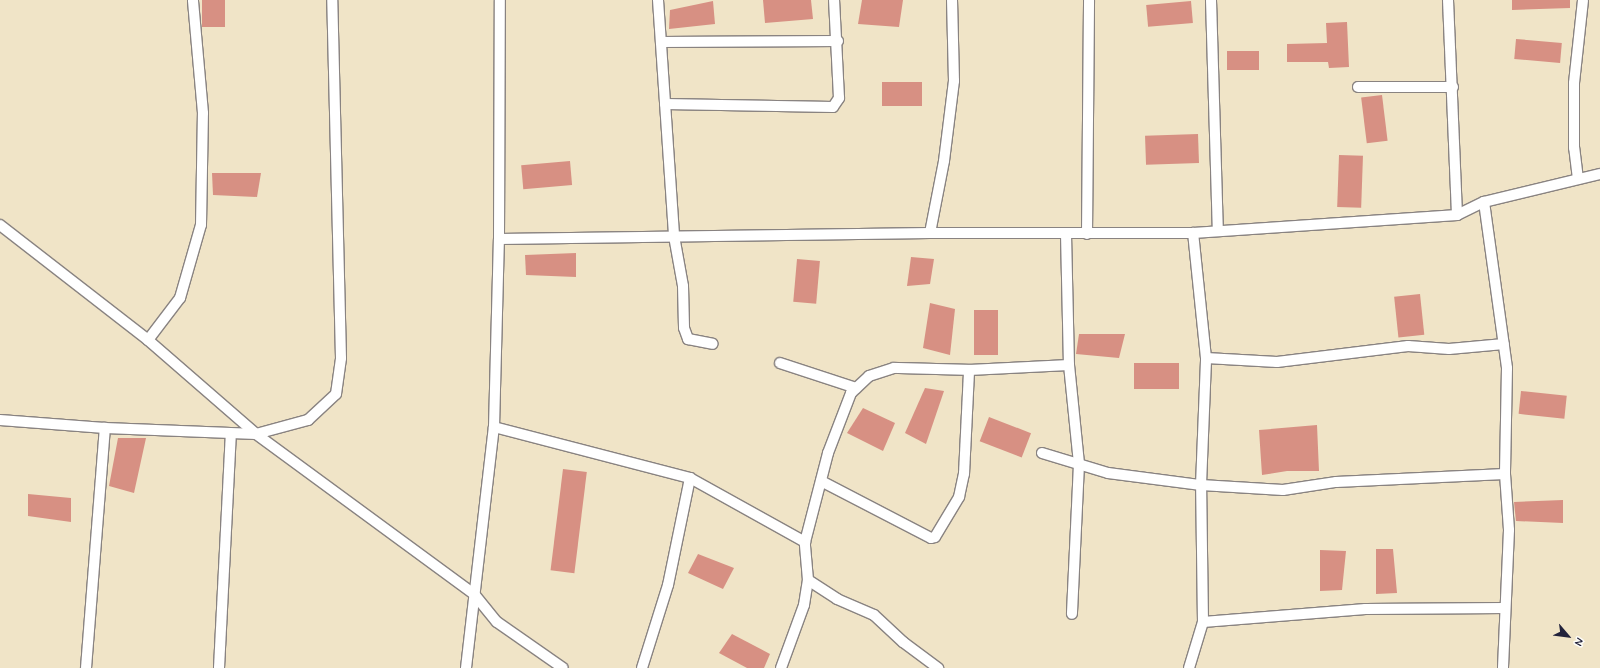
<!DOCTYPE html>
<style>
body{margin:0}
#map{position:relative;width:1600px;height:668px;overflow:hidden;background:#f0e4c7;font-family:Mynerve,sans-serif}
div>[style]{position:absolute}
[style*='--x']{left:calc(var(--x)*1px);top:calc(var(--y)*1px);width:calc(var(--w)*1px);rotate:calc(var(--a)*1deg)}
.building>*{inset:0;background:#d79083;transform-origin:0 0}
.roads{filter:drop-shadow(1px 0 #898381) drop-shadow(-1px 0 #898381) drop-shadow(0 1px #898381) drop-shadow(0 -1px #898381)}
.street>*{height:10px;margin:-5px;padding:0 5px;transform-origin:5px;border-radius:5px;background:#fff}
span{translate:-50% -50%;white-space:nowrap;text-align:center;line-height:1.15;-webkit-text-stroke:3px #fdfcf7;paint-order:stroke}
.north{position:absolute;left:1548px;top:616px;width:40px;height:40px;-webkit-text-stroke:3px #fdfcf7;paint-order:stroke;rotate:118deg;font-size:11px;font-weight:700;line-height:16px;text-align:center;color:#22223b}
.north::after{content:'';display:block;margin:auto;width:14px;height:18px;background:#22223b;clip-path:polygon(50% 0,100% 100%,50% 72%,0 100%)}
</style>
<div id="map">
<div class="building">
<div style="left:202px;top:0;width:23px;height:27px"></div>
<div style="clip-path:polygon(763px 0,811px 0,813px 19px,765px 23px)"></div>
<div style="clip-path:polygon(862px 0,903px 0,899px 27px,858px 24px)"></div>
<div style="clip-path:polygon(1512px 0,1570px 0,1570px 8px,1512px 10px)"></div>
<div style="clip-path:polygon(713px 1px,715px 24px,669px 29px,670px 10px)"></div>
<div style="left:1191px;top:1px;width:22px;height:45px;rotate:85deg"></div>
<div style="clip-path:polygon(1347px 22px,1349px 67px,1329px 68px,1328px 62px,1287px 62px,1287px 44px,1327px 43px,1326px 23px)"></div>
<div style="left:1516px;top:39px;width:46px;height:20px;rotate:5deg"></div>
<div style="left:1259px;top:51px;width:19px;height:32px;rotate:90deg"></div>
<div style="left:882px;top:82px;width:40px;height:24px"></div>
<div style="left:1382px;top:95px;width:46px;height:21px;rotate:83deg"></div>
<div style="left:1198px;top:134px;width:29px;height:53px;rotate:88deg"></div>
<div style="left:1339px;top:155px;width:24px;height:52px;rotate:2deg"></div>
<div style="left:570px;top:161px;width:24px;height:49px;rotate:85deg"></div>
<div style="clip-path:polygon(212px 173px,261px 173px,257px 197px,213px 195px)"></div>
<div style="clip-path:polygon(576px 253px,576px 277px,526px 275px,525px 255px)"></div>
<div style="clip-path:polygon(911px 257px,934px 259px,930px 284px,907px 286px)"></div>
<div style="left:797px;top:259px;width:23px;height:43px;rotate:5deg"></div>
<div style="left:1420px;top:294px;width:41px;height:26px;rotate:84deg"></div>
<div style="clip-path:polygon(930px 303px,955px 309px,950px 355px,923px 348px)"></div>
<div style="left:974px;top:310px;width:24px;height:45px"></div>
<div style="clip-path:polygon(1079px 334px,1125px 334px,1119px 358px,1076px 354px)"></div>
<div style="left:1134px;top:363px;width:45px;height:26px"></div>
<div style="clip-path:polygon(925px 388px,944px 391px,926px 444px,905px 433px)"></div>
<div style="left:1521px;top:391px;width:46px;height:23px;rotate:6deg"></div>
<div style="clip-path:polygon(863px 408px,895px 423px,883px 451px,847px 433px)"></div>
<div style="left:989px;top:417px;width:45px;height:26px;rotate:21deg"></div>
<div style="clip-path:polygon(1317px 425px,1319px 471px,1287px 471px,1262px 475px,1259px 430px)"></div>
<div style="clip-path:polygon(118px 438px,146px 438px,134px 493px,109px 486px)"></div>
<div style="left:563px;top:469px;width:24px;height:102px;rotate:7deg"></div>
<div style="clip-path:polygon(28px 494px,71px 498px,71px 522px,28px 516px)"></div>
<div style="clip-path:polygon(1563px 500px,1563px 523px,1516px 521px,1514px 502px)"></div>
<div style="clip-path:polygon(1376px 549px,1393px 549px,1397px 593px,1376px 594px)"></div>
<div style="clip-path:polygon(1320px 550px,1346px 551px,1342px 590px,1320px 591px)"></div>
<div style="clip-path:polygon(698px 554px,734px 568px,723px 589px,688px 573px)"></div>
<div style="clip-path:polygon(732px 634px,770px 654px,764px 668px,747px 668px,719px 653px)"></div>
</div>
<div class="roads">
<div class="street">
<div style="--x:658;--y:0;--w:237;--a:86.1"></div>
<div style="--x:674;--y:236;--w:51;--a:79.8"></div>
<div style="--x:683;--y:286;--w:42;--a:88.6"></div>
<div style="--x:684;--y:328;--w:12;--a:70"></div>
<div style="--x:688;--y:339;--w:25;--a:11"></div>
<div style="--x:1211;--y:0;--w:231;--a:88.3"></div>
<div style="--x:1448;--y:0;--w:215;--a:87.6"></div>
<div style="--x:661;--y:42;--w:177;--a:-0.3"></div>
<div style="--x:1358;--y:87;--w:95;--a:0"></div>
<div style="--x:665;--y:104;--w:168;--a:1"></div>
<div style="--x:833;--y:107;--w:11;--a:-56"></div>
<div style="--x:839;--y:98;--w:98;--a:-92.9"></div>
<div style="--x:1578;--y:179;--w:31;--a:-97"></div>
<div style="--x:1574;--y:148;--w:65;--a:-90"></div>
<div style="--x:1574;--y:83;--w:83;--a:-83.8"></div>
<div style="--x:1484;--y:202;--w:168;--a:82.1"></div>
<div style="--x:1507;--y:368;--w:106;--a:91.1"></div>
<div style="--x:1505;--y:474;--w:56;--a:85.9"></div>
<div style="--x:1509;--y:530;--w:138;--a:92.5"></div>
<div style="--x:0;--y:225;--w:187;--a:37.8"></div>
<div style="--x:148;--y:340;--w:143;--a:41"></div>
<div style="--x:256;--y:434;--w:270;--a:36.3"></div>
<div style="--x:474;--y:594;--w:36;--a:51"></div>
<div style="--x:497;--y:622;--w:80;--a:34.9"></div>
<div style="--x:930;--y:233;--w:73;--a:-79"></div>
<div style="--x:944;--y:161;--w:81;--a:-82.9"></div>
<div style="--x:954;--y:81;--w:81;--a:-91.4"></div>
<div style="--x:1066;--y:234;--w:131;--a:88.7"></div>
<div style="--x:1069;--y:365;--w:100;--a:84.2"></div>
<div style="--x:1079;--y:464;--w:150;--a:92.7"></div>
<div style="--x:1087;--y:234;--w:234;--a:-89.5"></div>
<div style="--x:499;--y:239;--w:431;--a:-0.8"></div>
<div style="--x:930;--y:233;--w:263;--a:0"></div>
<div style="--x:1193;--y:233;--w:265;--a:-3.9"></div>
<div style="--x:1457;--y:215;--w:30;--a:-26"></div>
<div style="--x:1484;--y:202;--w:119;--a:-13.6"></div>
<div style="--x:148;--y:340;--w:53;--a:-52.7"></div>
<div style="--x:180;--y:298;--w:76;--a:-74"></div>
<div style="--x:201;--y:225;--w:112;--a:-89"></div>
<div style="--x:203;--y:113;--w:113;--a:-95.1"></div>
<div style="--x:1206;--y:358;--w:71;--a:3.2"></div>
<div style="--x:1277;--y:362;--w:132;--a:-7"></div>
<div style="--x:1408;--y:346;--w:41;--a:4.2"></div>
<div style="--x:1449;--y:349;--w:55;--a:-5.2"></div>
<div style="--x:780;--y:363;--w:80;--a:18.2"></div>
<div style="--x:0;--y:420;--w:105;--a:4.4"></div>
<div style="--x:105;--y:428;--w:151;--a:2.3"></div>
<div style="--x:256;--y:434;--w:54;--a:-15.1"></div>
<div style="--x:308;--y:420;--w:38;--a:-43"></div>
<div style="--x:336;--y:394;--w:36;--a:-82"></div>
<div style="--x:341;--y:358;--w:358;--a:-91.4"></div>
<div style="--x:494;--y:427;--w:203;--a:14.6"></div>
<div style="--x:690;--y:478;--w:109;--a:101.6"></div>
<div style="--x:668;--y:585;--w:87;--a:107.4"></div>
<div style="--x:1042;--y:453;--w:69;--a:16.9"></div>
<div style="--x:1108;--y:473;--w:94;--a:7.4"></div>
<div style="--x:1201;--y:485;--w:82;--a:3.5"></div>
<div style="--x:1283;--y:490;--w:54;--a:-8.6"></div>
<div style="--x:1336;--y:482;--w:169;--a:-2.7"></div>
<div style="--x:690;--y:478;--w:132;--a:29.1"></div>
<div style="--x:821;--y:481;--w:124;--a:27.4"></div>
<div style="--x:931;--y:538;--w:4;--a:-14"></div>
<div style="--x:935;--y:537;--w:47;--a:-59"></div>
<div style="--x:959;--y:497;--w:24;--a:-78"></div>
<div style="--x:964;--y:474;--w:104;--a:-87.2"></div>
<div style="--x:969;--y:370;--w:100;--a:-2.9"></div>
<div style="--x:808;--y:580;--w:35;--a:33"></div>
<div style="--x:837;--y:599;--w:40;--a:23.4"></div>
<div style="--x:874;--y:615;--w:40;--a:43"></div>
<div style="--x:903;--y:642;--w:44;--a:36.6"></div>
<div style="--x:1203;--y:622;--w:163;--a:-4.6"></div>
<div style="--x:1365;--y:609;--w:140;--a:-0.4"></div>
<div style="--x:86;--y:668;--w:241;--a:-85.5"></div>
<div style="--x:219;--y:668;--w:234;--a:-87.1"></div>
<div style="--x:466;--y:668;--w:243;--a:-83.4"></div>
<div style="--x:494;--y:427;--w:188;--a:-88.5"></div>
<div style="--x:499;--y:239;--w:239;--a:-89.8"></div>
<div style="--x:781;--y:668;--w:67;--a:-69.9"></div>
<div style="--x:804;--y:605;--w:25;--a:-81"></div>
<div style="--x:808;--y:580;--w:38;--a:-95"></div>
<div style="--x:805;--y:542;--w:92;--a:-75.5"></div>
<div style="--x:828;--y:453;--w:64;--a:-69"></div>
<div style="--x:851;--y:393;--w:25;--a:-43"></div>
<div style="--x:869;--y:376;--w:26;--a:-18"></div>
<div style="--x:894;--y:368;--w:75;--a:1.5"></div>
<div style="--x:1189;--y:668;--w:48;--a:-73.1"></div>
<div style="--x:1203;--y:622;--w:137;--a:-90.8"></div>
<div style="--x:1201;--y:485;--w:127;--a:-87.7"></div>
<div style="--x:1206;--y:358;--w:126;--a:-95.9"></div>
</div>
</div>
<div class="north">N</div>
</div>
